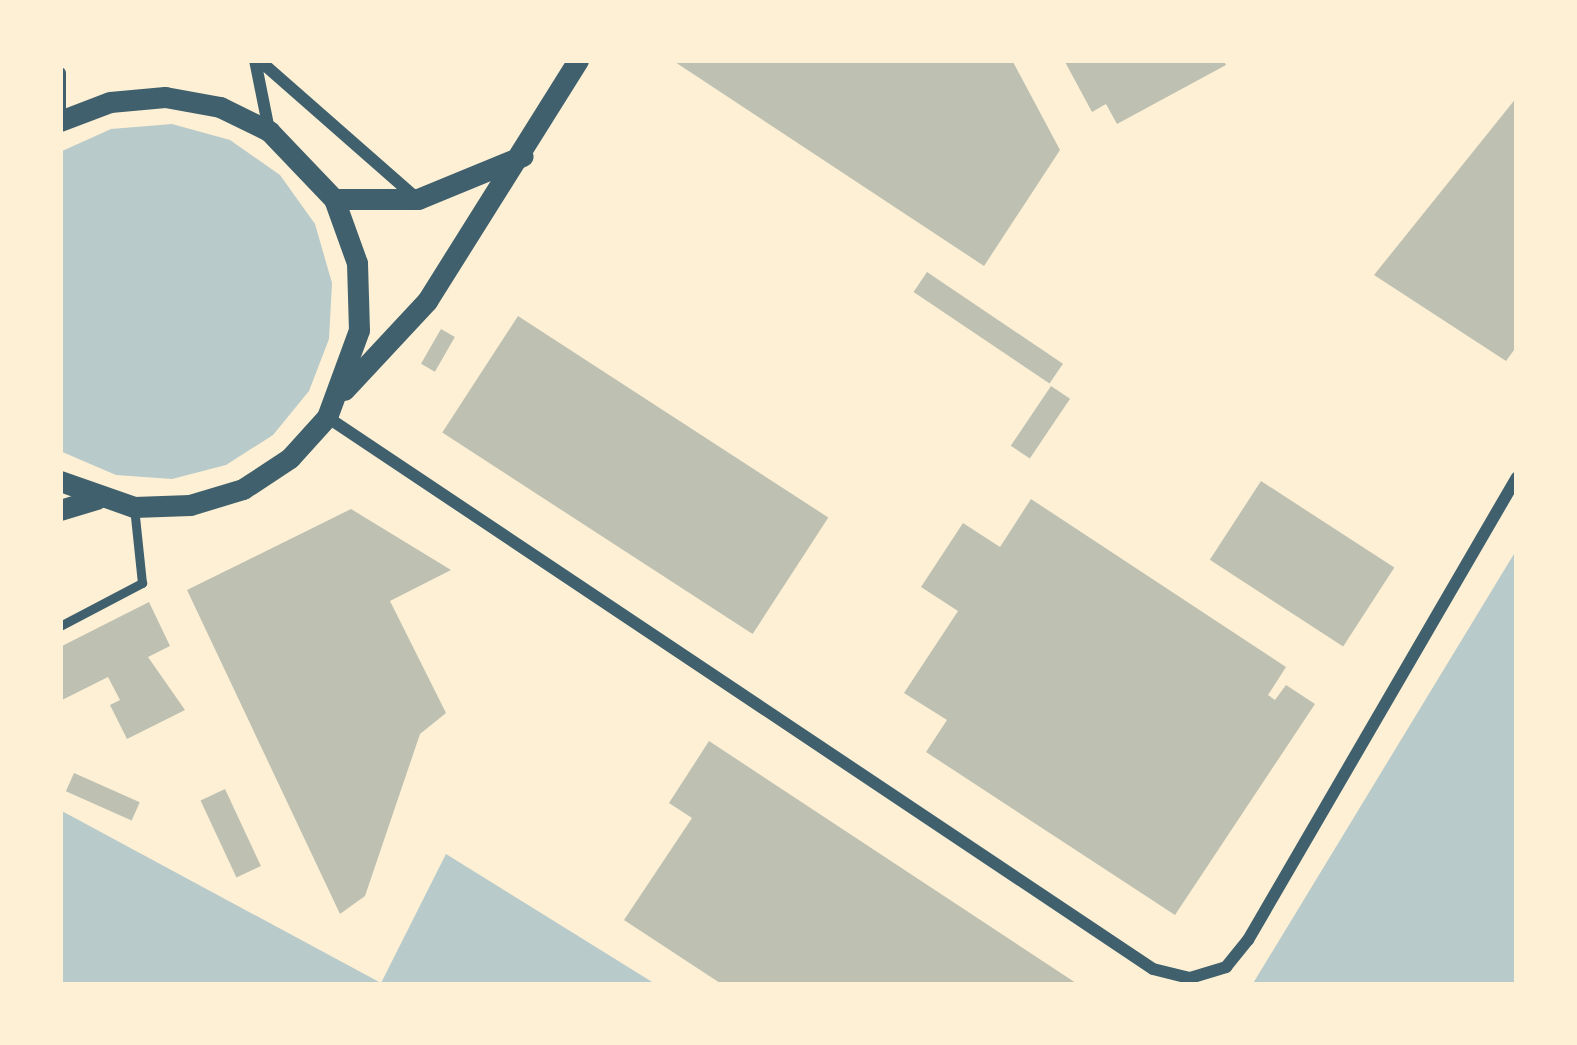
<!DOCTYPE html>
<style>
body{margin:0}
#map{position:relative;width:1577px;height:1045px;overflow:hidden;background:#fdf0d5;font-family:"Source Sans 3",sans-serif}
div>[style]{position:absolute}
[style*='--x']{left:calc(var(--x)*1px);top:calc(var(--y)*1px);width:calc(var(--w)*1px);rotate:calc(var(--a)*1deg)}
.green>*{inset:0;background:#b9caca}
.building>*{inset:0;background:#bec0b2;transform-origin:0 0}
.service>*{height:9px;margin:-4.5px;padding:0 4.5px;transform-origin:4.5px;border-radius:4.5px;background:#3f606c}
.minor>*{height:12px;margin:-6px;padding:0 6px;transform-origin:6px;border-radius:6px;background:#3f606c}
.tertiary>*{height:21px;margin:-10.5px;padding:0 10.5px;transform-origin:10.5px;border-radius:10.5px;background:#3f606c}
span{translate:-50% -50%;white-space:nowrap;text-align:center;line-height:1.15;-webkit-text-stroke:9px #fdf0d5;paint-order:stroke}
.frame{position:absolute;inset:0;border:63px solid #fdf0d5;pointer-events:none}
</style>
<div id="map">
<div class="green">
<div style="clip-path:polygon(172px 124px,230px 140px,280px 175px,315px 224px,332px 283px,329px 339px,309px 391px,273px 435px,226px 465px,172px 479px,116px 475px,60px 451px,60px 152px,111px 129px)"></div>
<div style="clip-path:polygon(1517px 549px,1517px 985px,1252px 985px)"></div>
<div style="clip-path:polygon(60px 810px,381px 983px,446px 854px,657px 985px,60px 985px)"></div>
</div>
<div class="building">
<div style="clip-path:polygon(672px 60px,1012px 60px,1060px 150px,984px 266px)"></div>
<div style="clip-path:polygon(1064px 60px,1223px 60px,1226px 65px,1117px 124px,1106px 104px,1092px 112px)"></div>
<div style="clip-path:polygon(1517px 97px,1517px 346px,1506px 361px,1374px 275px)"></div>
<div style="left:927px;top:272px;width:164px;height:24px;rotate:34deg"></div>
<div style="left:518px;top:316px;width:370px;height:139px;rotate:33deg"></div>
<div style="left:441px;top:329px;width:16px;height:40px;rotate:30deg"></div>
<div style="left:1051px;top:386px;width:23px;height:72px;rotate:34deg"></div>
<div style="left:1261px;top:481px;width:159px;height:94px;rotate:33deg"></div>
<div style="clip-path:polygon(1031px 499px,1286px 667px,1268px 695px,1275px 700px,1286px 685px,1315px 704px,1175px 915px,926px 752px,947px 720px,904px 693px,958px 611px,921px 587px,963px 523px,1000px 547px)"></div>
<div style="clip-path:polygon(351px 509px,451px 570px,390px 601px,446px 713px,420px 734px,365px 896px,340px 914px,187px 590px)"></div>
<div style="clip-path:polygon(149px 602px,170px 646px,148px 657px,185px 710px,127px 739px,110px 705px,120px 700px,108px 677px,60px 701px,60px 647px)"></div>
<div style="clip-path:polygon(709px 741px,1079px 985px,723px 985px,624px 920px,692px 818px,669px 803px)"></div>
<div style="left:74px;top:773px;width:72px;height:20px;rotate:24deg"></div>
<div style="left:225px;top:789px;width:85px;height:27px;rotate:65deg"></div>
</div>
<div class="service">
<div style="--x:60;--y:626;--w:93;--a:-27.7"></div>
<div style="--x:142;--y:583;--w:76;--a:-96"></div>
</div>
<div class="minor">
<div style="--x:255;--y:60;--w:71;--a:78.7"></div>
<div style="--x:259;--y:60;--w:210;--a:41.3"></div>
<div style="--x:60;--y:73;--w:38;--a:90"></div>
<div style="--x:327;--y:417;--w:993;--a:33.75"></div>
<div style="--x:1153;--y:969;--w:38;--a:14"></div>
<div style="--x:1190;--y:978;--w:38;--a:-17"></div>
<div style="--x:1226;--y:967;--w:35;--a:-51"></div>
<div style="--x:1248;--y:940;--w:535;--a:-59.84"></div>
</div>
<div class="tertiary">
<div style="--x:60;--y:121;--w:53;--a:-20.8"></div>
<div style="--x:110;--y:102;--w:55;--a:-5.2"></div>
<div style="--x:165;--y:97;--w:56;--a:10.3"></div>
<div style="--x:220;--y:107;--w:55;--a:26.1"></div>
<div style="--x:269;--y:131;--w:94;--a:46.3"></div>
<div style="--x:334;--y:199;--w:68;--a:70.2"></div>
<div style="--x:357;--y:263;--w:67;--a:88.3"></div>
<div style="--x:359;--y:330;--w:93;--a:110.2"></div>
<div style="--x:327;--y:417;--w:55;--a:132.1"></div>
<div style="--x:290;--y:458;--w:56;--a:146.6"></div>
<div style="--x:243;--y:489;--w:55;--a:163.2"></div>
<div style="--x:190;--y:505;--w:56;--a:178"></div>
<div style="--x:134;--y:507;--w:78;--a:-160.6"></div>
<div style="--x:334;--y:199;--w:84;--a:0"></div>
<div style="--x:418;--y:199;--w:113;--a:-22.3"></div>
<div style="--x:344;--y:390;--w:122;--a:-47"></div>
<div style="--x:427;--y:301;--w:284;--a:-57.9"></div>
<div style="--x:60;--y:510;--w:39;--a:-17"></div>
</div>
<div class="frame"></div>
</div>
